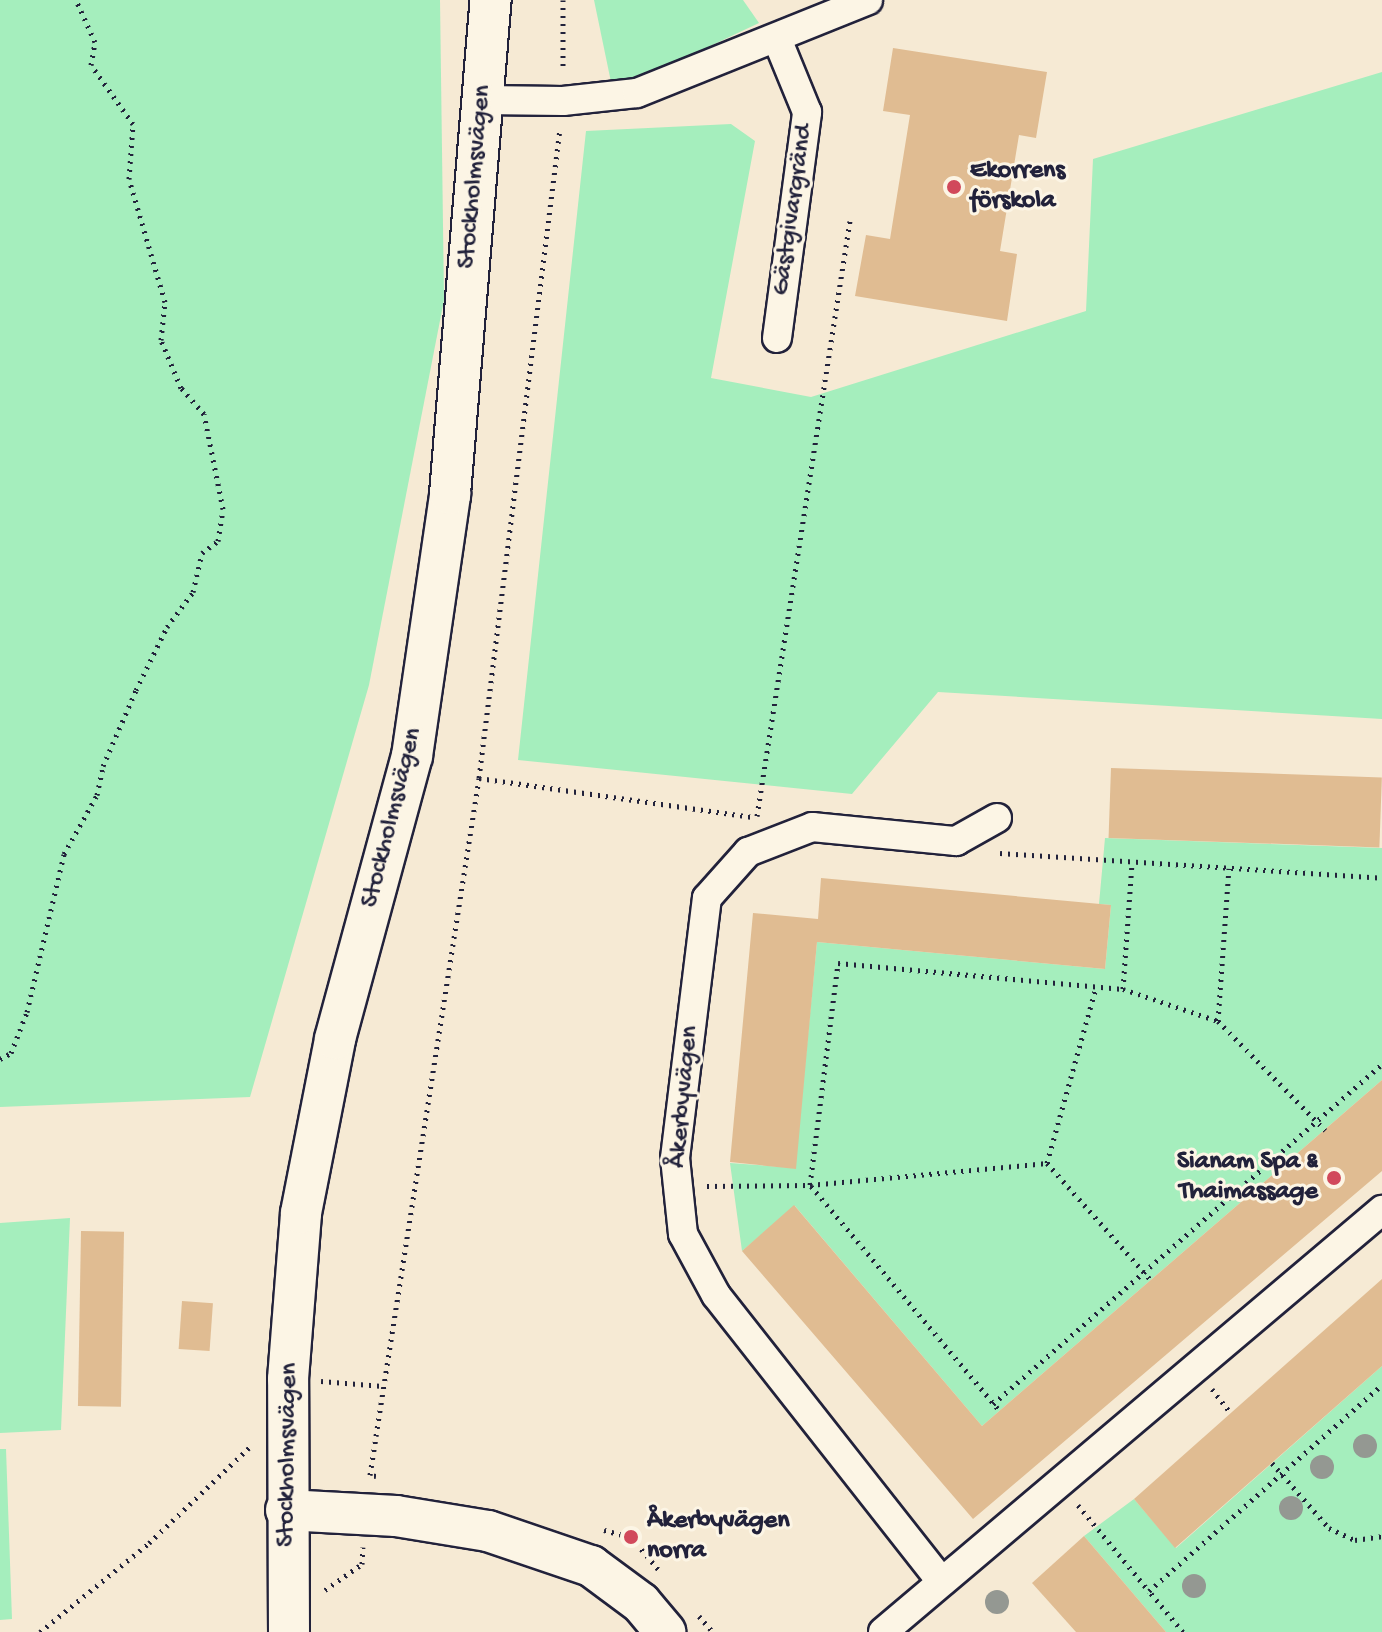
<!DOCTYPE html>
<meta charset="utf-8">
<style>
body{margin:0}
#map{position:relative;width:1382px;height:1632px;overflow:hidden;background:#f6ead4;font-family:"Gochi Hand",sans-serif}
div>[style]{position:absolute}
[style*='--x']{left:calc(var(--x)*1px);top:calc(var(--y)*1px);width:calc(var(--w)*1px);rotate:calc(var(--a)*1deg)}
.green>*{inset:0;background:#a5eebd}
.building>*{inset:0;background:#e0bc92;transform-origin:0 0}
.path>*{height:5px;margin-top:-2.5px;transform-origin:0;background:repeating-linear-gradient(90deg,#22223b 0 2px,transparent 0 8px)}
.roads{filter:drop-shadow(2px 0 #22223b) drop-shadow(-2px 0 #22223b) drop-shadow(0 2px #22223b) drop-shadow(0 -2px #22223b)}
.street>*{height:28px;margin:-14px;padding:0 14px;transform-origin:14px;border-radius:14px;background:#fcf5e5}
.secondary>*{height:40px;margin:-20px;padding:0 20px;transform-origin:20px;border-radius:20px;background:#fcf5e5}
.trees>*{width:24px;height:24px;margin:-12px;border-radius:50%;background:#949892}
.dots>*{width:22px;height:22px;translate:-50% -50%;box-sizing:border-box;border:4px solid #fcf5e5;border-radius:50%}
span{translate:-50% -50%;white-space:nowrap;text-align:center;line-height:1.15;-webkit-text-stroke:6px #fcf5e5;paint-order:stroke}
.poi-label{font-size:26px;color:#22223b;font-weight:700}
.left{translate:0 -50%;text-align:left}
.right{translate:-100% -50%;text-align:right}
.street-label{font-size:26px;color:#22223b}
</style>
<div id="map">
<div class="green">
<div style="clip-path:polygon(0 0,440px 0,444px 300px,369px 685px,250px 1097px,0 1107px)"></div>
<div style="clip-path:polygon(594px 0,743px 0,759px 23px,655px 72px,611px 82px)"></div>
<div style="clip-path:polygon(1382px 72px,1382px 719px,938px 692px,852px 794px,518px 760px,586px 131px,731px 124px,755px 141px,711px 378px,811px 397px,1086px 311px,1093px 159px)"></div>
<div style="clip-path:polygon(1105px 838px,1382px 848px,1382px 1080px,982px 1426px,795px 1206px,742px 1251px,730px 1163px,795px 1168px,817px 942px,1105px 969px,1111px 905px,1099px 904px)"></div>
<div style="clip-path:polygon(70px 1218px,61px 1430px,0 1433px,0 1223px)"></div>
<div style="clip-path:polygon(1382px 1366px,1382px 1632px,1166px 1632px,1084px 1536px,1134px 1499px,1176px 1548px)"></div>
<div style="clip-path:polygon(0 1449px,6px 1449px,12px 1619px,0 1620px)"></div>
</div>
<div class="building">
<div style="clip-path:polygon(893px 48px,1047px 72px,1036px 138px,1019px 135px,1000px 251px,1017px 254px,1007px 321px,855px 296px,866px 235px,890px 239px,910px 115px,883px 111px)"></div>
<div style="left:1111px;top:768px;width:271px;height:70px;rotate:2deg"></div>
<div style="clip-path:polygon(821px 878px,1111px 905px,1105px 969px,817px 942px,796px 1169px,730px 1162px,753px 913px,818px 919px)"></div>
<div style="clip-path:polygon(1382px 1080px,1382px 1171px,973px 1519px,742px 1251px,794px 1205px,982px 1426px)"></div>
<div style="left:81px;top:1231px;width:43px;height:175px;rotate:1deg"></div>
<div style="clip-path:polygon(1382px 1279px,1382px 1366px,1175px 1548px,1134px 1499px)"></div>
<div style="left:182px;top:1301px;width:31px;height:48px;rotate:4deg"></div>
<div style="clip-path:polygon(1084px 1536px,1166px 1632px,1076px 1632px,1032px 1583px)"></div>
</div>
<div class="path">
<div style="--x:563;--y:0;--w:71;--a:90"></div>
<div style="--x:479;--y:778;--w:278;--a:8.1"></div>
<div style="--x:757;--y:816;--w:602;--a:-81.12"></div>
<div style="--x:1000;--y:853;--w:383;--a:3.7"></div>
<div style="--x:1123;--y:989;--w:100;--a:18.6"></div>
<div style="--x:1218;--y:1021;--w:153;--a:45.5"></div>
<div style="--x:1218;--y:1021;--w:153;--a:-85.9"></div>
<div style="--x:0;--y:1059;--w:13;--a:-29"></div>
<div style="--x:11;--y:1053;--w:44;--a:-68.7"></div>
<div style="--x:27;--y:1012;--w:162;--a:-76.8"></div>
<div style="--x:64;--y:854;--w:68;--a:-60.8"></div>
<div style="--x:97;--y:795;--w:30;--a:-78"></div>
<div style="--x:103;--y:766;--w:83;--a:-66.5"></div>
<div style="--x:136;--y:690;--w:70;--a:-63.8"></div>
<div style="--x:167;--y:627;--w:44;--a:-53.4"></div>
<div style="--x:193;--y:592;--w:40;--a:-77"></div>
<div style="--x:202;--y:553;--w:20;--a:-37"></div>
<div style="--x:218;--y:541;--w:32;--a:-81"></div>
<div style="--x:223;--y:509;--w:97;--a:-101.3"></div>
<div style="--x:204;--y:414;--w:35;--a:-131"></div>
<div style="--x:181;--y:388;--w:52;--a:-112.6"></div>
<div style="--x:161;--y:340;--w:38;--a:-84"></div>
<div style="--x:165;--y:302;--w:128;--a:-106.3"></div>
<div style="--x:129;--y:179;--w:55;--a:-85.8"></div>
<div style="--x:133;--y:124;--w:72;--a:-125.4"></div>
<div style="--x:91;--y:65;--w:23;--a:-80"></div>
<div style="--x:95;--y:42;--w:46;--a:-114.3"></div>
<div style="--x:1047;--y:1163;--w:183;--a:-74.4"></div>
<div style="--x:810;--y:1185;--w:238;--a:-5.3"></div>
<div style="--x:1047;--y:1163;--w:157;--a:48.4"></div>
<div style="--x:707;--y:1186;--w:103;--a:-0.6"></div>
<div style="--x:810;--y:1185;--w:224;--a:-82.8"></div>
<div style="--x:838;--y:963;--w:286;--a:5.2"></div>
<div style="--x:1123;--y:989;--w:127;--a:-85.9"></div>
<div style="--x:811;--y:1186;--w:294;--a:50"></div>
<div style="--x:321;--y:1381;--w:62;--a:4.6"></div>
<div style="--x:1212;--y:1389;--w:31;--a:52"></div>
<div style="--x:993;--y:1404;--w:517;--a:-41.15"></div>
<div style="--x:1272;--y:1463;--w:86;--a:48.8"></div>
<div style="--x:1329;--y:1528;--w:29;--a:25"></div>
<div style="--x:1355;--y:1540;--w:27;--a:-8"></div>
<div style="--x:376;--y:1476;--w:6;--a:-171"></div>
<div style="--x:370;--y:1475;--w:39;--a:-81"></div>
<div style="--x:376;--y:1436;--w:666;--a:-81.1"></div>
<div style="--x:479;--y:778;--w:654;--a:-82.89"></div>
<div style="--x:1078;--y:1505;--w:112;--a:50.5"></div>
<div style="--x:604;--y:1530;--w:28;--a:15"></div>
<div style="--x:631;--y:1537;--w:42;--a:49.8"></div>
<div style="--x:325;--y:1590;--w:45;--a:-35.1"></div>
<div style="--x:362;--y:1564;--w:17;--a:-87"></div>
<div style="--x:699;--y:1616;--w:21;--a:49"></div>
<div style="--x:40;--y:1632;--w:141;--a:-39.2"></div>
<div style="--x:149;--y:1543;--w:141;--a:-43.6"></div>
<div style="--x:1183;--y:1632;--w:53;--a:-129.7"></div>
<div style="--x:1149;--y:1591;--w:311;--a:-41.5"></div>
</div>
<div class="roads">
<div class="street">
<div style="--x:482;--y:100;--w:81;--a:0.7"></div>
<div style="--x:563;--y:101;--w:74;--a:-6.2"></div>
<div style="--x:637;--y:93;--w:249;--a:-21.9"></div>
<div style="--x:777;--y:338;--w:228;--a:-82.4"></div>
<div style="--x:807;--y:112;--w:79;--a:-112.3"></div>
<div style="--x:941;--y:1581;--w:364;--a:-128.2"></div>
<div style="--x:716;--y:1295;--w:69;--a:-118.4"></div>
<div style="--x:683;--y:1234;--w:76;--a:-96"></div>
<div style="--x:675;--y:1158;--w:262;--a:-83"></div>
<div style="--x:707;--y:898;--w:62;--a:-48.3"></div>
<div style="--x:748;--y:852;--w:69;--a:-21.3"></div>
<div style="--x:812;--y:827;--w:145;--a:5.6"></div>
<div style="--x:956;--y:841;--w:47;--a:-29.3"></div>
<div style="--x:883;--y:1632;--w:654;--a:-40.22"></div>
</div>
<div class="secondary">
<div style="--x:286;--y:1510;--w:110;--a:3.1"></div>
<div style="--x:396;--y:1516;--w:93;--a:9.3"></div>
<div style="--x:488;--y:1531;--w:109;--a:18.8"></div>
<div style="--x:591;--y:1566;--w:62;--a:36.5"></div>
<div style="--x:641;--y:1603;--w:38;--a:50"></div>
<div style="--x:289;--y:1632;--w:253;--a:-90.2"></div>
<div style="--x:288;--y:1379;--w:167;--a:-85.5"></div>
<div style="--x:301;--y:1213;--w:177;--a:-78.9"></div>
<div style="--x:335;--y:1039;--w:293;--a:-74.8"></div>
<div style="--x:412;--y:756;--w:265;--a:-81.7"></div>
<div style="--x:450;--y:494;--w:496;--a:-85.3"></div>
</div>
</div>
<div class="trees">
<div style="left:1365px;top:1446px"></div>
<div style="left:1322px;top:1467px"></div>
<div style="left:1291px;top:1508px"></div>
<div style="left:1194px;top:1586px"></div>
<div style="left:997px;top:1602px"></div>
</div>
<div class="dots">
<div style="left:954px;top:187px;background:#d1495b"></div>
<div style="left:1334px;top:1178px;background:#d1495b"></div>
<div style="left:631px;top:1537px;background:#d1495b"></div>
</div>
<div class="poi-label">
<span class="left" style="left:970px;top:187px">Ekorrens<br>förskola</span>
<span class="right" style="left:1318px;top:1178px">Sianam Spa &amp;<br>Thaimassage</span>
<span class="left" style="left:647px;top:1537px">Åkerbyvägen<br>norra</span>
</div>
<div class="street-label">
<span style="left:476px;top:177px;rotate:-85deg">Stockholmsvägen</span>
<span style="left:794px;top:210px;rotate:-82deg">Gästgivargränd</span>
<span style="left:393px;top:818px;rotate:-76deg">Stockholmsvägen</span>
<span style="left:685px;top:1097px;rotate:-85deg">Åkerbyvägen</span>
<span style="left:289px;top:1455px;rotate:-89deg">Stockholmsvägen</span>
</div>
</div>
